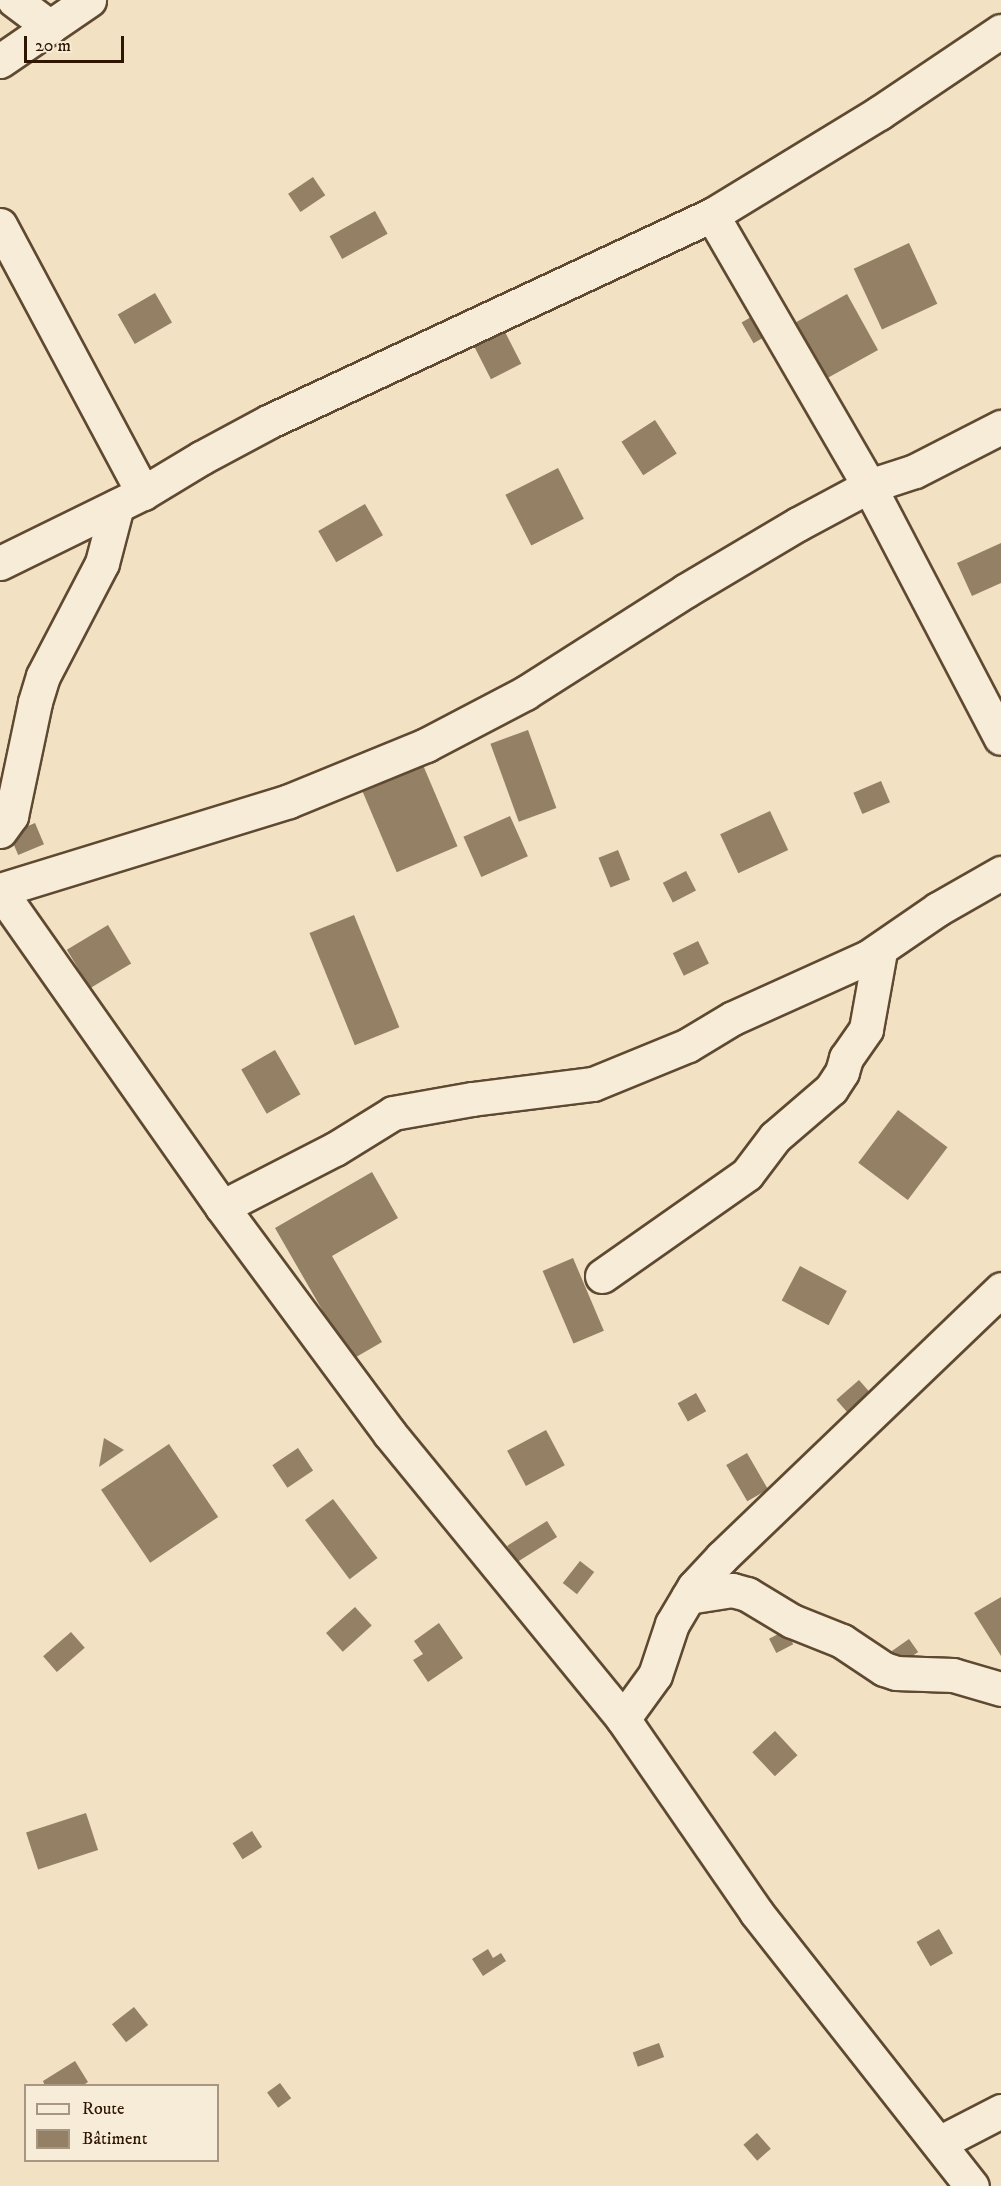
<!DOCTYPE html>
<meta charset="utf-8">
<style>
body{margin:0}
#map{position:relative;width:1001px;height:2186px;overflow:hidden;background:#f2e1c3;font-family:"IM FELL DW Pica",serif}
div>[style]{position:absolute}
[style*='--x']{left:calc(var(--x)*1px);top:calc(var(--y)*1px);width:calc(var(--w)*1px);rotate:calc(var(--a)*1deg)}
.building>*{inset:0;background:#948065;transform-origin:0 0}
.roads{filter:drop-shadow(2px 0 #5f4931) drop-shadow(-2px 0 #5f4931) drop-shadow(0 2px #5f4931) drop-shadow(0 -2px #5f4931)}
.minor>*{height:33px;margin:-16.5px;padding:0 16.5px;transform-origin:16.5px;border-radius:16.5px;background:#f7ecd8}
span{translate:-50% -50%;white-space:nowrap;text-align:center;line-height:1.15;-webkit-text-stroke:4.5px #f7ecd8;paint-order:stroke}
.legend{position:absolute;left:24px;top:2084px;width:195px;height:78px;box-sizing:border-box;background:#f7ecd8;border:2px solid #a79682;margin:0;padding:8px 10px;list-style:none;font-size:18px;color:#2e1600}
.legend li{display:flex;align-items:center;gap:12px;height:30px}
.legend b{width:30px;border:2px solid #a79682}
.scale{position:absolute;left:24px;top:36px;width:100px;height:27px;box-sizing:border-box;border:3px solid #2e1600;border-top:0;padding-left:8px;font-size:18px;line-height:21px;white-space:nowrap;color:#2e1600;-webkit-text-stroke:4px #f7ecd8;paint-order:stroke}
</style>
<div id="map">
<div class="building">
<div style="left:313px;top:177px;width:22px;height:30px;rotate:56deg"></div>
<div style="left:375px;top:211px;width:26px;height:52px;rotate:61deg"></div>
<div style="left:909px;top:243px;width:67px;height:61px;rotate:65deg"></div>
<div style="left:155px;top:293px;width:34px;height:43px;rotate:60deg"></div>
<div style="left:847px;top:294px;width:64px;height:64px;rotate:61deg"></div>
<div style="left:758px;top:313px;width:24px;height:19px;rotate:60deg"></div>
<div style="left:504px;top:330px;width:38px;height:34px;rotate:63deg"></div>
<div style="left:655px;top:420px;width:40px;height:40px;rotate:57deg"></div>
<div style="left:558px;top:468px;width:57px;height:59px;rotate:63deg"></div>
<div style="left:365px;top:504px;width:36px;height:54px;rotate:60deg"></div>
<div style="clip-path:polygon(1001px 543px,1001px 583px,972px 596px,957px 563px)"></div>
<div style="left:528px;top:730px;width:83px;height:40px;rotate:70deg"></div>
<div style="left:420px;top:758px;width:96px;height:66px;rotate:67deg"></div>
<div style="left:881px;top:781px;width:23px;height:30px;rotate:67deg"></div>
<div style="left:770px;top:811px;width:43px;height:55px;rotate:65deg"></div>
<div style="left:510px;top:816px;width:44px;height:51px;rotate:66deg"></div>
<div style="left:35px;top:823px;width:23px;height:28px;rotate:67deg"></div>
<div style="left:618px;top:850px;width:32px;height:21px;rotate:68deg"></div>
<div style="left:686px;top:871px;width:22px;height:26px;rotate:63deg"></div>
<div style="left:354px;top:915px;width:121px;height:48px;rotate:68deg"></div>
<div style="left:108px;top:925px;width:45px;height:48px;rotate:59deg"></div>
<div style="left:698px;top:941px;width:25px;height:28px;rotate:64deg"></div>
<div style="left:275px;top:1050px;width:51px;height:39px;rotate:60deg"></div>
<div style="left:898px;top:1110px;width:62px;height:66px;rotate:37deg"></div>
<div style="clip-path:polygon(372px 1172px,398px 1218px,332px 1256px,382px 1342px,351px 1360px,275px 1228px)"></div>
<div style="left:573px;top:1258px;width:79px;height:33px;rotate:67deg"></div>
<div style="left:800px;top:1266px;width:53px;height:39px;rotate:28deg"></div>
<div style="left:859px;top:1380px;width:20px;height:30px;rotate:49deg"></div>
<div style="left:696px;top:1393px;width:21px;height:21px;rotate:61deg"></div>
<div style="left:546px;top:1430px;width:40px;height:44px;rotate:62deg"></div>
<div style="clip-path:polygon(104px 1438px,124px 1450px,99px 1467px)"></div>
<div style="left:169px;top:1444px;width:88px;height:82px;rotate:56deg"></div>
<div style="left:298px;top:1448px;width:27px;height:31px;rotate:56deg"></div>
<div style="left:747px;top:1453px;width:42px;height:24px;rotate:60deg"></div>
<div style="left:333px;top:1499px;width:74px;height:35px;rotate:53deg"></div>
<div style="left:547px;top:1521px;width:19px;height:47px;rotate:58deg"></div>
<div style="left:580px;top:1561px;width:18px;height:28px;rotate:38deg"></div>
<div style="clip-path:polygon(1001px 1597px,1001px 1656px,974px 1613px)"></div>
<div style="left:355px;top:1607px;width:25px;height:39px;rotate:48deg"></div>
<div style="clip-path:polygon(439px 1623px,463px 1658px,428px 1682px,413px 1660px,423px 1654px,414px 1641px)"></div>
<div style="left:786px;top:1630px;width:16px;height:19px;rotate:63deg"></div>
<div style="left:71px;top:1632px;width:21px;height:37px;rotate:49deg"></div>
<div style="left:909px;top:1639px;width:16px;height:30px;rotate:55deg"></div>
<div style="left:775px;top:1731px;width:33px;height:31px;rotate:47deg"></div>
<div style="left:86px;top:1813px;width:39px;height:63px;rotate:72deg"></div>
<div style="left:252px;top:1831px;width:19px;height:23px;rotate:58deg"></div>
<div style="left:939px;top:1929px;width:28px;height:26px;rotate:60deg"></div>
<div style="clip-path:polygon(488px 1949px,493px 1958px,501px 1953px,506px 1961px,483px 1976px,472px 1959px)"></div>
<div style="left:134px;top:2007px;width:23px;height:28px;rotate:52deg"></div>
<div style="left:659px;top:2043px;width:15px;height:28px;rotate:70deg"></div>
<div style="clip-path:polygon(75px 2061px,88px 2082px,82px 2086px,45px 2086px,43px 2081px)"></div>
<div style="left:280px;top:2083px;width:19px;height:16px;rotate:54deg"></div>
<div style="left:757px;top:2133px;width:21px;height:18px;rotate:49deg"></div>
</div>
<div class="roads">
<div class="minor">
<div style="--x:14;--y:0;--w:45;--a:36.9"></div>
<div style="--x:0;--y:61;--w:108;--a:-34.4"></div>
<div style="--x:712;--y:215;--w:313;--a:59.9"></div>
<div style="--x:869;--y:486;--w:284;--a:62.4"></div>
<div style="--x:0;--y:225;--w:304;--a:61.9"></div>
<div style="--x:0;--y:563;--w:159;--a:-26.1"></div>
<div style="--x:143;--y:493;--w:68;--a:-31.1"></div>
<div style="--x:201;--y:458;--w:78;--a:-28.2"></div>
<div style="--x:270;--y:421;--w:488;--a:-25"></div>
<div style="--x:712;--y:215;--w:196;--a:-31.4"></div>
<div style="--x:879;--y:113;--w:147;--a:-33.9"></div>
<div style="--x:0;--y:831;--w:19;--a:-54"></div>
<div style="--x:11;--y:816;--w:116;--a:-78.1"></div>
<div style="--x:35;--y:702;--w:27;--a:-73"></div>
<div style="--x:43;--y:676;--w:127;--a:-62.4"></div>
<div style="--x:102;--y:563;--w:59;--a:-75.3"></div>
<div style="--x:0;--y:890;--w:302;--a:-17.1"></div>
<div style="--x:289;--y:801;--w:148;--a:-22.2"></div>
<div style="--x:426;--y:745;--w:112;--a:-27.7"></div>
<div style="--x:525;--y:693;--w:190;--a:-32.5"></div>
<div style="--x:685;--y:591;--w:131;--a:-30.7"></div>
<div style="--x:798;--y:524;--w:81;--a:-28.2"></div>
<div style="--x:869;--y:486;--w:48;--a:-18.1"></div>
<div style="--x:915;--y:471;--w:97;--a:-27.1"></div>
<div style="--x:0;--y:891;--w:386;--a:54.9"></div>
<div style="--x:222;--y:1207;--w:282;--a:53.5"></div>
<div style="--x:390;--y:1434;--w:368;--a:50.7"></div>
<div style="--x:623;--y:1719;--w:234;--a:55.4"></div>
<div style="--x:756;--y:1912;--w:349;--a:51.8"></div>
<div style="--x:222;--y:1207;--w:127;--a:-27.2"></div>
<div style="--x:335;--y:1149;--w:68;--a:-31.8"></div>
<div style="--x:393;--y:1113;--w:80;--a:-10"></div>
<div style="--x:472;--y:1099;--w:122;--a:-7.1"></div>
<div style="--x:593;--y:1084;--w:103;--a:-22.3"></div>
<div style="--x:688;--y:1045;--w:52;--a:-31"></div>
<div style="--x:733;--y:1018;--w:148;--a:-24.3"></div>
<div style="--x:868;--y:957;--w:85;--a:-34.4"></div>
<div style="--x:938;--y:909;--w:73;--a:-29.7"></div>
<div style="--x:602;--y:1276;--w:177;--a:-35.1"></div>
<div style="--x:747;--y:1174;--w:46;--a:-52.9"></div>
<div style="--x:775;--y:1137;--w:74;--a:-40.6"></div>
<div style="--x:831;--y:1089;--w:20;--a:-57"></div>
<div style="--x:842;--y:1072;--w:15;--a:-74"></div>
<div style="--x:846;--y:1058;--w:35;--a:-55"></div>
<div style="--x:866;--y:1029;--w:79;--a:-79.8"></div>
<div style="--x:688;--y:1597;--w:45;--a:-9"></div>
<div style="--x:732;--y:1590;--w:16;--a:15"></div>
<div style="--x:747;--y:1594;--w:52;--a:31"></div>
<div style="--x:792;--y:1621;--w:54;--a:21.8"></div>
<div style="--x:842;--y:1641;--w:50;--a:33.7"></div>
<div style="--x:884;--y:1669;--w:13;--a:18"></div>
<div style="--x:896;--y:1673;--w:57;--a:2"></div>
<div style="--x:953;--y:1675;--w:50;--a:16.3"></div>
<div style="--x:623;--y:1719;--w:54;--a:-54"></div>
<div style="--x:655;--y:1675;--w:54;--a:-71.6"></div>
<div style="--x:672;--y:1624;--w:43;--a:-59.3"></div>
<div style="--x:694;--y:1587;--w:41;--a:-47"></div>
<div style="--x:722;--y:1557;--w:387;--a:-43.8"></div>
<div style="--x:939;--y:2143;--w:70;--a:-27.3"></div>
</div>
</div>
<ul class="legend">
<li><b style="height:8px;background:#f7ecd8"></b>Route</li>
<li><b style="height:16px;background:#948065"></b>Bâtiment</li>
</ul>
<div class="scale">20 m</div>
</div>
